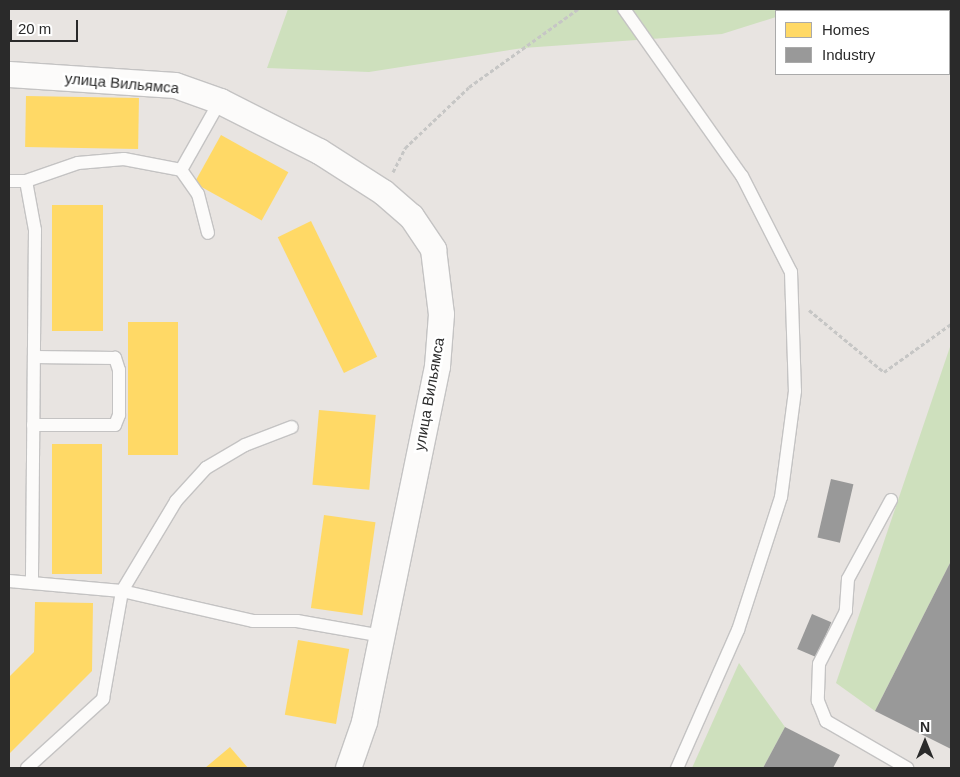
<!DOCTYPE html>
<meta charset="utf-8">
<style>
body{margin:0}
#map{position:relative;width:960px;height:777px;overflow:hidden;background:#e8e4e1;font-family:Arial,sans-serif}
div>[style]{position:absolute}
[style*='--x']{left:calc(var(--x)*1px);top:calc(var(--y)*1px);width:calc(var(--w)*1px);rotate:calc(var(--a)*1deg)}
.green>*{inset:0;background:#cee0bd}
.homes>*{inset:0;background:#ffd966;transform-origin:0 0}
.industry>*{inset:0;background:#999;transform-origin:0 0}
.path>*{height:3px;margin-top:-1.5px;transform-origin:0;background:repeating-linear-gradient(90deg,#c6c6c5 0 4px,transparent 0 6.5px)}
.roads{filter:drop-shadow(1px 0 #c4c3c3) drop-shadow(-1px 0 #c4c3c3) drop-shadow(0 1px #c4c3c3) drop-shadow(0 -1px #c4c3c3)}
.service>*{height:12px;margin:-6px;padding:0 6px;transform-origin:6px;border-radius:6px;background:#fcfbfa}
.minor>*{height:25px;margin:-12.5px;padding:0 12.5px;transform-origin:12.5px;border-radius:12.5px;background:#fcfbfa}
span{translate:-50% -50%;white-space:nowrap;text-align:center;line-height:1.15;-webkit-text-stroke:5px #fff;paint-order:stroke}
.street-label{font-size:15px;color:#2a2a2a}
.frame{position:absolute;inset:0;border:10px solid #2a2a2a;pointer-events:none}
.legend{position:absolute;left:775px;top:10px;width:175px;height:65px;box-sizing:border-box;background:#fff;border:1px solid #aaa;margin:0;padding:6px 9px;list-style:none;font-size:15px;color:#2a2a2a}
.legend li{display:flex;align-items:center;gap:10px;height:25px}
.legend b{width:25px;border:1px solid #aaa}
.north{position:absolute;left:900px;top:717px;width:50px;height:50px;-webkit-text-stroke:4px #fff;paint-order:stroke;rotate:0deg;font-size:14px;font-weight:700;line-height:20px;text-align:center;color:#2a2a2a}
.north::after{content:'';display:block;margin:auto;width:18px;height:22px;background:#2a2a2a;clip-path:polygon(50% 0,100% 100%,50% 72%,0 100%)}
.scale{position:absolute;left:10px;top:20px;width:68px;height:22px;box-sizing:border-box;border:2px solid #2a2a2a;border-top:0;padding-left:6px;font-size:15px;line-height:18px;white-space:nowrap;color:#2a2a2a;-webkit-text-stroke:4px #fff;paint-order:stroke}
</style>
<div id="map">
<div class="green">
<div style="clip-path:polygon(288px 9px,804px 9px,776px 11px,776px 17px,722px 34px,523px 48px,369px 72px,267px 68px)"></div>
<div style="clip-path:polygon(951px 344px,951px 561px,875px 711px,836px 683px)"></div>
<div style="clip-path:polygon(739px 663px,785px 727px,763px 768px,692px 768px)"></div>
</div>
<div class="homes">
<div style="left:26px;top:96px;width:113px;height:51px;rotate:1deg"></div>
<div style="left:221px;top:135px;width:77px;height:55px;rotate:29deg"></div>
<div style="left:52px;top:205px;width:51px;height:126px"></div>
<div style="left:311px;top:221px;width:151px;height:37px;rotate:64deg"></div>
<div style="left:128px;top:322px;width:50px;height:133px"></div>
<div style="left:319px;top:410px;width:57px;height:75px;rotate:5deg"></div>
<div style="left:52px;top:444px;width:50px;height:130px"></div>
<div style="left:324px;top:515px;width:52px;height:94px;rotate:8deg"></div>
<div style="clip-path:polygon(35px 602px,93px 603px,92px 671px,9px 754px,9px 677px,34px 652px)"></div>
<div style="left:298px;top:640px;width:52px;height:76px;rotate:10deg"></div>
<div style="clip-path:polygon(230px 747px,248px 768px,205px 768px)"></div>
</div>
<div class="industry">
<div style="left:831px;top:479px;width:23px;height:60px;rotate:13deg"></div>
<div style="clip-path:polygon(951px 561px,951px 749px,875px 711px)"></div>
<div style="left:812px;top:614px;width:21px;height:38px;rotate:23deg"></div>
<div style="clip-path:polygon(785px 727px,840px 755px,833px 768px,763px 768px)"></div>
</div>
<div class="path">
<div style="--x:930;--y:9;--w:21;--a:0"></div>
<div style="--x:393;--y:172;--w:27;--a:-63"></div>
<div style="--x:405;--y:148;--w:88;--a:-43.6"></div>
<div style="--x:469;--y:87;--w:134;--a:-35.6"></div>
<div style="--x:809;--y:310;--w:97;--a:39.6"></div>
<div style="--x:884;--y:372;--w:82;--a:-35.6"></div>
</div>
<div class="roads">
<div class="service">
<div style="--x:624;--y:9;--w:204;--a:54.8"></div>
<div style="--x:742;--y:176;--w:108;--a:63"></div>
<div style="--x:791;--y:272;--w:119;--a:88.1"></div>
<div style="--x:795;--y:391;--w:107;--a:97.5"></div>
<div style="--x:781;--y:497;--w:140;--a:107.9"></div>
<div style="--x:738;--y:630;--w:151;--a:113.8"></div>
<div style="--x:181;--y:170;--w:29;--a:55"></div>
<div style="--x:198;--y:194;--w:40;--a:75.6"></div>
<div style="--x:9;--y:181;--w:17;--a:0"></div>
<div style="--x:26;--y:181;--w:55;--a:-19.1"></div>
<div style="--x:78;--y:163;--w:46;--a:-5"></div>
<div style="--x:124;--y:159;--w:58;--a:10.9"></div>
<div style="--x:181;--y:170;--w:79;--a:-60.5"></div>
<div style="--x:26;--y:181;--w:50;--a:79.6"></div>
<div style="--x:35;--y:230;--w:353;--a:90.5"></div>
<div style="--x:33;--y:425;--w:82;--a:0"></div>
<div style="--x:115;--y:425;--w:11;--a:-68"></div>
<div style="--x:119;--y:415;--w:45;--a:-90"></div>
<div style="--x:119;--y:370;--w:13;--a:-108"></div>
<div style="--x:115;--y:358;--w:81;--a:-179.3"></div>
<div style="--x:891;--y:500;--w:90;--a:118.6"></div>
<div style="--x:848;--y:579;--w:32;--a:94"></div>
<div style="--x:846;--y:611;--w:59;--a:117"></div>
<div style="--x:819;--y:664;--w:37;--a:92"></div>
<div style="--x:818;--y:701;--w:22;--a:68"></div>
<div style="--x:826;--y:721;--w:94;--a:30.1"></div>
<div style="--x:9;--y:581;--w:113;--a:5.1"></div>
<div style="--x:122;--y:591;--w:105;--a:-59"></div>
<div style="--x:176;--y:501;--w:45;--a:-47.7"></div>
<div style="--x:206;--y:468;--w:45;--a:-30.5"></div>
<div style="--x:245;--y:445;--w:50;--a:-21"></div>
<div style="--x:27;--y:768;--w:103;--a:-42.2"></div>
<div style="--x:103;--y:699;--w:110;--a:-80"></div>
<div style="--x:122;--y:591;--w:134;--a:12.9"></div>
<div style="--x:253;--y:621;--w:44;--a:0"></div>
<div style="--x:297;--y:621;--w:86;--a:10"></div>
</div>
<div class="minor">
<div style="--x:9;--y:74;--w:166;--a:3.8"></div>
<div style="--x:175;--y:85;--w:48;--a:19.6"></div>
<div style="--x:220;--y:101;--w:111;--a:26.8"></div>
<div style="--x:319;--y:151;--w:76;--a:32.6"></div>
<div style="--x:383;--y:192;--w:37;--a:41"></div>
<div style="--x:411;--y:216;--w:40;--a:56"></div>
<div style="--x:433;--y:249;--w:65;--a:83"></div>
<div style="--x:441;--y:314;--w:52;--a:94.4"></div>
<div style="--x:437;--y:366;--w:363;--a:101.6"></div>
<div style="--x:364;--y:722;--w:49;--a:109.2"></div>
</div>
</div>
<div class="street-label">
<span style="left:122px;top:83px;rotate:5deg">улица Вильямса</span>
<span style="left:429px;top:394px;rotate:-80deg">улица Вильямса</span>
</div>
<div class="frame"></div>
<ul class="legend">
<li><b style="height:14px;background:#ffd966"></b>Homes</li>
<li><b style="height:14px;background:#999"></b>Industry</li>
</ul>
<div class="north">N</div>
<div class="scale">20 m</div>
</div>
